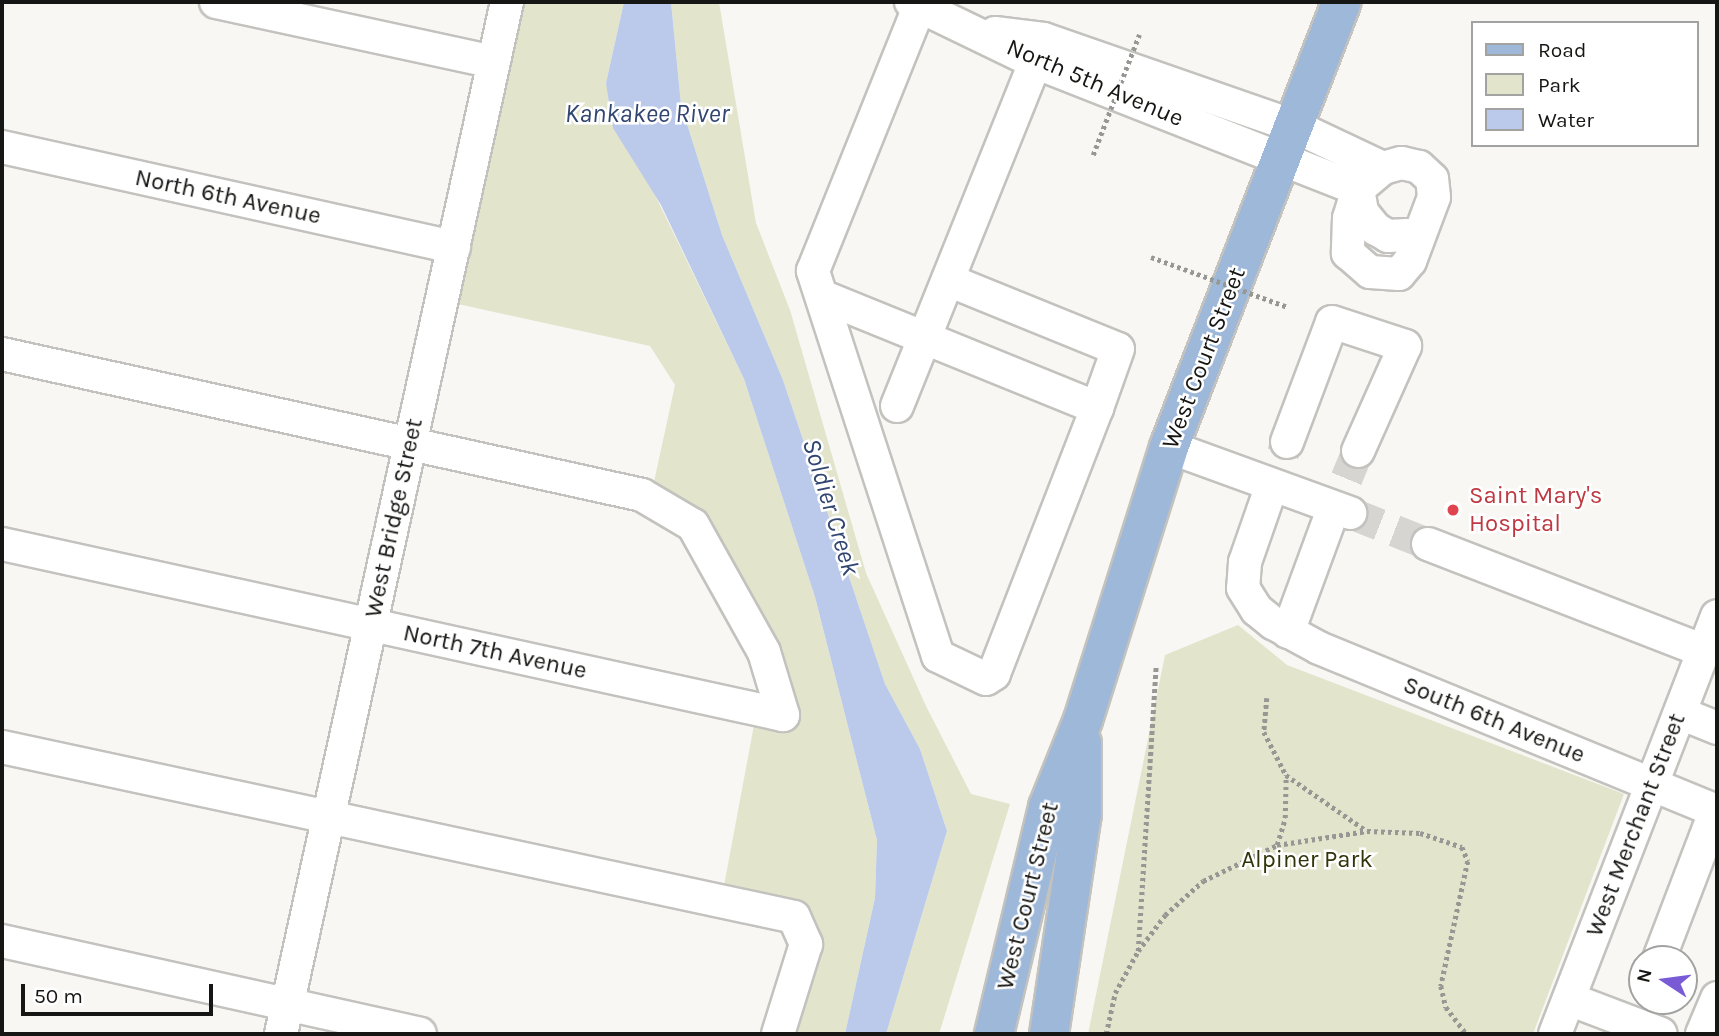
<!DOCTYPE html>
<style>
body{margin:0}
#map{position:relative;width:1719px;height:1036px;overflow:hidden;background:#f8f7f3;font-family:Karla,sans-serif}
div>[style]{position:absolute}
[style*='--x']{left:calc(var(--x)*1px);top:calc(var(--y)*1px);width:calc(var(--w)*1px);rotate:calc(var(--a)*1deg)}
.green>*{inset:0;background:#e2e5cc}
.water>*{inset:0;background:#bbcaea}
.minor-tunnel>*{height:32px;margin-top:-16px;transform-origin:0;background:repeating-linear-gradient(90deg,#d6d5d2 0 32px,transparent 0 48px)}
.path>*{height:4.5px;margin-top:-2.25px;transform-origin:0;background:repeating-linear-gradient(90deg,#979793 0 3.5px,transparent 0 7px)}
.roads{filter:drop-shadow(2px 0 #c3c2be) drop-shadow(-2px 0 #c3c2be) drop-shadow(0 2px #c3c2be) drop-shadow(0 -2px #c3c2be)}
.minor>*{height:32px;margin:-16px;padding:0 16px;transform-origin:16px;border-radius:16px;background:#fff}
.major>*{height:38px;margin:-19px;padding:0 19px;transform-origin:19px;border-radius:19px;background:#9eb8d9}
.path-bridge>*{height:4.5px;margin-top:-2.25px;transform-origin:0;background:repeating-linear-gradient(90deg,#979793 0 3.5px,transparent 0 7px)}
.dots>*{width:19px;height:19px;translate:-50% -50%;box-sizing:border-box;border:4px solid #fff;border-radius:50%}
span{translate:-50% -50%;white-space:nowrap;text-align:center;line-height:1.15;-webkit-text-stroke:5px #fff;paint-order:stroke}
.street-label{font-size:24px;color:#161614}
.health-label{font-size:24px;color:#be3a42}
.left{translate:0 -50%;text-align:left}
.park-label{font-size:24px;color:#323509}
.water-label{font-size:26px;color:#324672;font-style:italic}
.frame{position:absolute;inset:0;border:4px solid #161614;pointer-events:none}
.legend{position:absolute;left:1471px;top:21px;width:228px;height:126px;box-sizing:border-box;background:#fff;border:2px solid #a2a2a1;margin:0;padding:9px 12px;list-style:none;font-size:21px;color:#161614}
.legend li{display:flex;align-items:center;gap:14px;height:35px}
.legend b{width:35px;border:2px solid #a2a2a1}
.north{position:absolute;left:1628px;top:945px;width:70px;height:70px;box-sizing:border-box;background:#fff;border:2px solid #a2a2a1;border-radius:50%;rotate:283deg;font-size:19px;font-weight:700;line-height:28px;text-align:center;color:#161614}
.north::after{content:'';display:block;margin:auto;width:24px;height:32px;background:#785bd5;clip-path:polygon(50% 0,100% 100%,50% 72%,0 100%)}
.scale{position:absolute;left:21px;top:984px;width:192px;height:32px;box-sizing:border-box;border:4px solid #161614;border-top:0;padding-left:9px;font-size:21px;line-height:24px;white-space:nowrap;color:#161614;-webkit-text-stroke:5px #fff;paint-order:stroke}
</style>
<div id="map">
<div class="green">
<div style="clip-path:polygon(524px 2px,624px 2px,606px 83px,643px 170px,744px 379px,815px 597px,877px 840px,875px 898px,845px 1034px,786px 1034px,812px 943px,723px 891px,754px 725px,789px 732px,796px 720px,792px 696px,652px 491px,675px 385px,650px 346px,458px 304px)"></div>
<div style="clip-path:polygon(671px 2px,719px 2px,756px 223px,790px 310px,866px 573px,926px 706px,971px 794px,1010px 804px,939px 1034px,886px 1034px,947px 831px,920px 749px,885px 684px,783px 380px,722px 235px,681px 105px)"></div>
<div style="clip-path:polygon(1238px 625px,1287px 665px,1624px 794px,1533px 1034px,1088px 1034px,1165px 655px)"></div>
</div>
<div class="water">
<div style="clip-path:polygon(624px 2px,671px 2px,681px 105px,722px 235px,783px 380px,885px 684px,920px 749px,947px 831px,886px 1034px,845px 1034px,875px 898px,877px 840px,815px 597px,744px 379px,661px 205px,613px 128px,606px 83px)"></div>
</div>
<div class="minor-tunnel">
<div style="--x:1267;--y:499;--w:60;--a:-70.7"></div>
<div style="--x:1350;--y:513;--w:84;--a:21.7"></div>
<div style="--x:1328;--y:523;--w:78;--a:-67.4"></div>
</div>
<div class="path">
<div style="--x:1267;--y:698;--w:34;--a:95"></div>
<div style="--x:1264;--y:732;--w:48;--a:62.9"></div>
<div style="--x:1286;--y:775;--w:98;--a:34.7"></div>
<div style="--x:1277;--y:845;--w:28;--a:-73"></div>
<div style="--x:1285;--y:818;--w:43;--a:-88.7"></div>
<div style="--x:1138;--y:951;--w:45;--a:-53.1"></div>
<div style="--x:1165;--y:915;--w:51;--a:-41.8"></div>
<div style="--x:1203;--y:881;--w:82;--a:-25.9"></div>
<div style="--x:1277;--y:845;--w:91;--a:-8.8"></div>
<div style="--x:1367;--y:831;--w:53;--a:2.2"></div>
<div style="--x:1420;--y:833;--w:44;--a:18.4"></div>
<div style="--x:1462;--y:847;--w:15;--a:67"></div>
<div style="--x:1468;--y:861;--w:128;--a:102.2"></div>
<div style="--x:1441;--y:986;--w:22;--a:77"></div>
<div style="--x:1446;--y:1007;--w:34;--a:53"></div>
<div style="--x:1106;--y:1034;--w:42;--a:-77.6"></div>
<div style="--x:1115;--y:993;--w:48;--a:-61.3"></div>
<div style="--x:1138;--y:951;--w:286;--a:-86.4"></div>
</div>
<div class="roads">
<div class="minor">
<div style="--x:216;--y:2;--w:283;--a:12.2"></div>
<div style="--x:911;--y:2;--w:138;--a:25.8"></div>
<div style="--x:1035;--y:62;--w:347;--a:21.5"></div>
<div style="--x:1358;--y:189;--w:30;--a:107"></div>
<div style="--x:1349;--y:218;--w:35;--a:92"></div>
<div style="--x:1348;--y:253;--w:29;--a:41"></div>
<div style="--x:1370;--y:272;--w:29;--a:4"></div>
<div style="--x:1399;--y:274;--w:17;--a:-50"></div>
<div style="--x:1410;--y:261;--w:68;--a:-69.4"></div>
<div style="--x:1434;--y:197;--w:18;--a:-96"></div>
<div style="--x:1432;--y:179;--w:18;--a:-137"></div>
<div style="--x:1419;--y:167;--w:18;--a:-167"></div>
<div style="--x:1401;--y:163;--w:19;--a:164"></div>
<div style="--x:1383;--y:168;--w:33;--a:140"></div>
<div style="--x:1358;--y:189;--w:23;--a:80"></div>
<div style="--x:1362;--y:212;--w:22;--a:51"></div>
<div style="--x:1376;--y:229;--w:14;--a:30"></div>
<div style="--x:1388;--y:236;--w:19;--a:-3"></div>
<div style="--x:995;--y:33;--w:49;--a:7"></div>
<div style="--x:1044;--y:39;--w:265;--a:19.2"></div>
<div style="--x:1294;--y:126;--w:98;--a:25.3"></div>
<div style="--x:2;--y:147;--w:463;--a:12.5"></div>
<div style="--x:948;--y:280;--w:183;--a:22.1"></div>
<div style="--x:1118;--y:349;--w:63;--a:109.6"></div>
<div style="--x:824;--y:297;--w:295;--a:22.1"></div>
<div style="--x:1097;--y:408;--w:285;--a:111.2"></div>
<div style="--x:994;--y:674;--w:9;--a:148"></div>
<div style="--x:986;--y:679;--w:53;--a:-154.4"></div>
<div style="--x:938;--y:656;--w:405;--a:-108"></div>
<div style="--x:813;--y:271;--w:287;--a:-68.1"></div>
<div style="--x:2;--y:354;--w:655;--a:12.42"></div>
<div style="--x:642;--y:495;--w:59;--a:30.5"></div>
<div style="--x:693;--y:525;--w:145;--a:60.8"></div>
<div style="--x:764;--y:652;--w:66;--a:73.2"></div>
<div style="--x:783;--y:715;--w:800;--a:-167.65"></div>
<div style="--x:897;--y:406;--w:371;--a:-68.1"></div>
<div style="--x:1287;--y:442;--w:128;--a:-69.4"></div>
<div style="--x:1332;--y:322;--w:77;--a:18.2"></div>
<div style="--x:1405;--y:346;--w:115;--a:114.1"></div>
<div style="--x:1169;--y:447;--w:193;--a:20"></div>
<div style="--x:1267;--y:499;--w:67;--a:109.2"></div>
<div style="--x:1245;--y:562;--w:26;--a:94"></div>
<div style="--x:1243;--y:588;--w:26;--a:58"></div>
<div style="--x:1257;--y:610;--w:21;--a:39"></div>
<div style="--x:1273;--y:623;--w:52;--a:28.5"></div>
<div style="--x:1319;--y:648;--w:430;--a:22.3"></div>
<div style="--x:1428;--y:544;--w:296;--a:21.2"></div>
<div style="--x:1288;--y:632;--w:116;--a:-69.8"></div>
<div style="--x:1680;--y:713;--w:40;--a:22"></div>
<div style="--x:2;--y:747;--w:810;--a:12.11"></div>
<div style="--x:794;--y:917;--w:30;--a:66"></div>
<div style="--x:806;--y:944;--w:94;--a:107.3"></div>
<div style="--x:2;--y:941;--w:428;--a:12.5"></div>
<div style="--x:1659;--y:959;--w:160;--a:-69.1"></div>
<div style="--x:1569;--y:999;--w:98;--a:20.8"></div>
<div style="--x:281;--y:1034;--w:1056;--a:-77.65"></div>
<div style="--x:1555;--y:1034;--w:448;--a:-68.8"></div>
<div style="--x:1702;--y:1034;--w:39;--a:-67"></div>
</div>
<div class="major">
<div style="--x:994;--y:1034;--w:233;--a:-76.6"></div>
<div style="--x:1048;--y:807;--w:94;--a:-68.1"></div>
<div style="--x:1083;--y:720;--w:286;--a:-72.5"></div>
<div style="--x:1169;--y:447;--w:477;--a:-68.8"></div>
<div style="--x:1049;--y:1034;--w:222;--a:-81.5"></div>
<div style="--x:1082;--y:814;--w:71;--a:-90"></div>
</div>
</div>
<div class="path-bridge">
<div style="--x:1093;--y:155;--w:129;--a:-69"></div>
<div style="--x:1151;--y:257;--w:146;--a:20.1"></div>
</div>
<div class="dots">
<div style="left:1453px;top:510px;background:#e0444e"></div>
</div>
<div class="street-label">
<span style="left:1095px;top:83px;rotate:23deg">North 5th Avenue</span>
<span style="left:228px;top:197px;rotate:12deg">North 6th Avenue</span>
<span style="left:1204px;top:358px;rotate:-69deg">West Court Street</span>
<span style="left:394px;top:518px;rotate:-78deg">West Bridge Street</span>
<span style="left:495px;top:652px;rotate:12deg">North 7th Avenue</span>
<span style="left:1494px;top:720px;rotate:22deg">South 6th Avenue</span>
<span style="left:1636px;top:825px;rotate:-69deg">West Merchant Street</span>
<span style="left:1028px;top:896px;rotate:-76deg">West Court Street</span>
</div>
<div class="health-label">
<span class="left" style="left:1469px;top:510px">Saint Mary's<br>Hospital</span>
</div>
<div class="park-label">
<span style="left:1307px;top:860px">Alpiner Park</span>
</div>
<div class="water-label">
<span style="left:647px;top:114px">Kankakee River</span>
<span style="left:831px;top:507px;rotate:73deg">Soldier Creek</span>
</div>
<div class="frame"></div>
<ul class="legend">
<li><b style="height:9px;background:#9eb8d9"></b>Road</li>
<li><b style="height:19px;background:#e2e5cc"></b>Park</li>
<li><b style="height:19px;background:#bbcaea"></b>Water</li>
</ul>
<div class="north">N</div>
<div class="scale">50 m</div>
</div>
